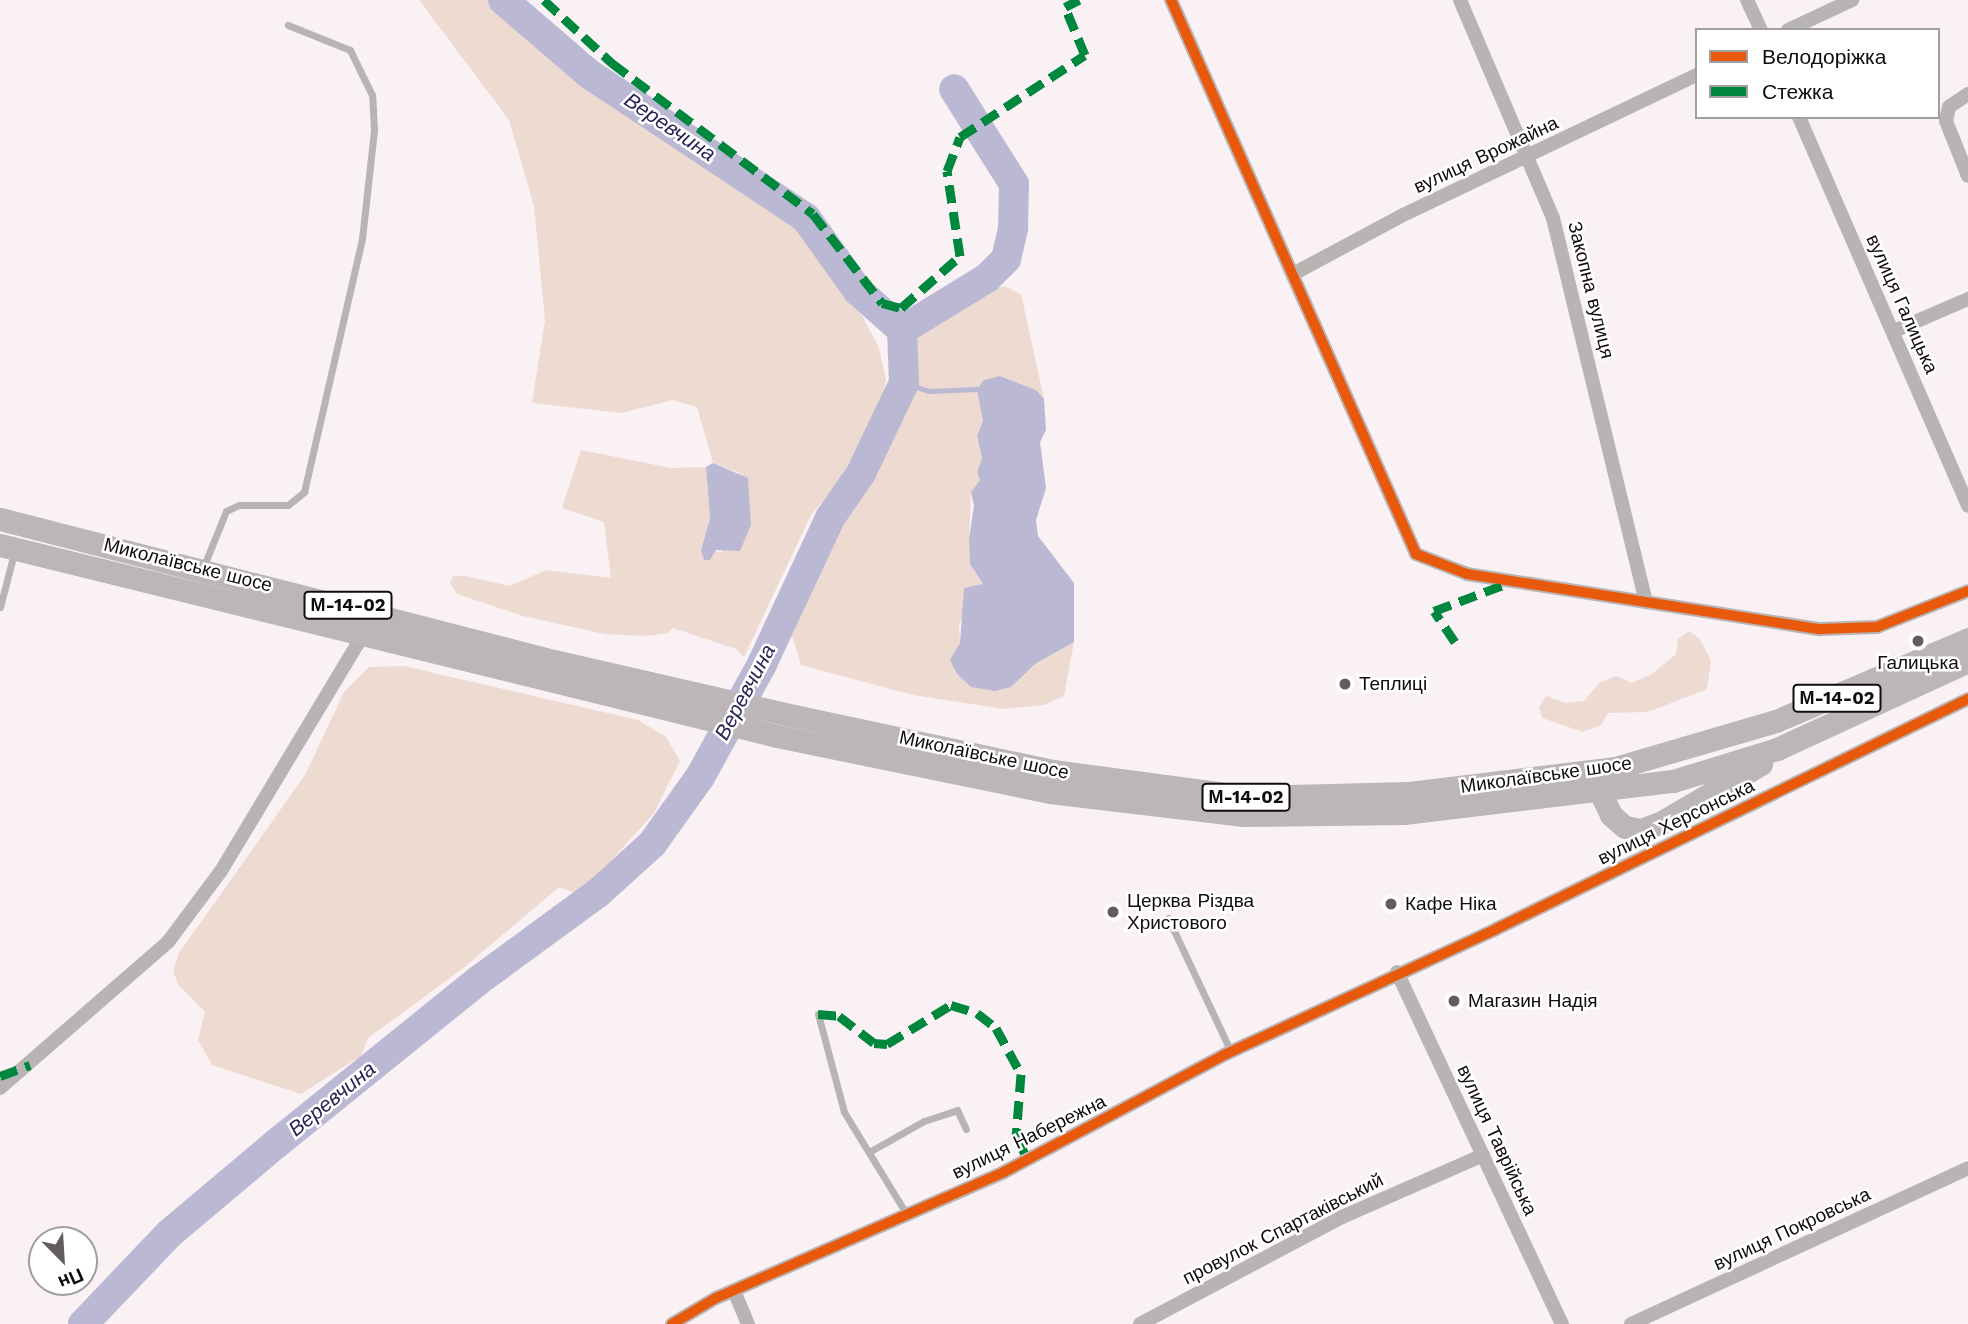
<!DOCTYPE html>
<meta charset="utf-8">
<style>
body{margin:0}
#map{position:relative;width:1968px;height:1324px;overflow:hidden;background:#faf1f5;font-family:"Work Sans",sans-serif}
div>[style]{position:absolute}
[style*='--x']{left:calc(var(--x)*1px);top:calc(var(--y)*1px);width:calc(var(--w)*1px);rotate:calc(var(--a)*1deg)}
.green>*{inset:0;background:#eddbd2}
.water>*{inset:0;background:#bbb8d3}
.stream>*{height:5px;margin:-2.5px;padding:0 2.5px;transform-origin:2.5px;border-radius:2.5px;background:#bbb8d3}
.river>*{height:30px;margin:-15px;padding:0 15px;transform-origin:15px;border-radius:15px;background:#bbb8d3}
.lane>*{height:7px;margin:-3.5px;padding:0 3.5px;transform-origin:3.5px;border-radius:3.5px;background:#b9b4b4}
.street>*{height:14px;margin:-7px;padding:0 7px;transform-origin:7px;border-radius:7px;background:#b9b4b4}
.primary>*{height:23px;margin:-11.5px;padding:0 11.5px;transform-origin:11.5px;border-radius:11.5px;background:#bdb6b9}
.quiet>*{height:9px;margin-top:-4.5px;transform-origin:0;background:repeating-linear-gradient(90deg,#00873e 0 18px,transparent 0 27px)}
.cycleway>*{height:10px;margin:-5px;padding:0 5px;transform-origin:5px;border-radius:5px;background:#e8590c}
.dots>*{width:19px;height:19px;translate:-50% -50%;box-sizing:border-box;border:4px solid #fff;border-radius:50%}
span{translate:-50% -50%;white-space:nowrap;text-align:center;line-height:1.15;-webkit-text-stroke:5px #fff;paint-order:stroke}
.shield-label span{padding:2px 5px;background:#fff;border:2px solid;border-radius:5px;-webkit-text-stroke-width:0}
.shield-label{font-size:18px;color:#110c0e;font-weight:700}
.street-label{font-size:19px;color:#110c0e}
.poi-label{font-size:19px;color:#110c0e}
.left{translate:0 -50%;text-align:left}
.water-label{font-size:21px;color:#2a2554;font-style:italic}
.legend{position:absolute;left:1695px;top:28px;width:245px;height:91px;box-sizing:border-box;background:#fff;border:2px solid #a09e9f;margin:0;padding:9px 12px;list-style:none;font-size:21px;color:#110c0e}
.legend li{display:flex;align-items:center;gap:14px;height:35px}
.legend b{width:35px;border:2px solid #a09e9f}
.north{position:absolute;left:28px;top:1226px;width:70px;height:70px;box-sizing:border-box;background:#fff;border:2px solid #a09e9f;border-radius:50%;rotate:156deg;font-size:19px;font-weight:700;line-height:28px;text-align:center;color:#110c0e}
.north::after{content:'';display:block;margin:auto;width:24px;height:32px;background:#635c5f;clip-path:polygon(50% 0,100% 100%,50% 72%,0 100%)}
</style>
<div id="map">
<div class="green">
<div style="clip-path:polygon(419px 0,503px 0,596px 70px,773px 191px,852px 296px,879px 348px,886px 379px,881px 407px,833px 490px,811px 515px,744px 657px,736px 649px,673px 628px,668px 633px,646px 636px,604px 634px,523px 616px,457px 594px,450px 583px,453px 576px,466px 576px,510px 586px,546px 570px,611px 578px,604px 522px,562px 508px,581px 450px,671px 468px,706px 467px,710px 517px,701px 550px,722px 552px,740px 473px,713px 463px,697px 407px,673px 400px,621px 413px,532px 403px,545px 320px,534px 206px,509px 120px)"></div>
<div style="clip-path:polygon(1004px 286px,1021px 294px,1044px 399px,1036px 390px,1000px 376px,977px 436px,982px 458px,977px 472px,980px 480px,971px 492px,969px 539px,970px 564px,983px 584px,977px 588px,959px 624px,960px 643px,1011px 687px,1035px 664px,1074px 642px,1064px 696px,1044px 705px,1004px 709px,913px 695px,801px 665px,792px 636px,823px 550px,909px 402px,913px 378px,905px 360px,906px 344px,913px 335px,975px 296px)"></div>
<div style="clip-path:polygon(1689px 631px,1700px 639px,1711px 661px,1707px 689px,1648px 712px,1608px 713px,1601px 725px,1583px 732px,1542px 718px,1539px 707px,1546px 696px,1566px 703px,1584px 701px,1599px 683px,1616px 676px,1632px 683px,1652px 674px,1676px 654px,1678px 639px)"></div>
<div style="clip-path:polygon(404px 666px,638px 720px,666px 737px,680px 761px,654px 813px,580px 895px,559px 887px,461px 970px,368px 1038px,361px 1056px,301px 1094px,212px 1065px,198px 1040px,205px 1012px,178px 984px,173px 971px,179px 953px,305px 775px,344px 692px,369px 667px)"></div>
</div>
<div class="water">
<div style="clip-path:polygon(1000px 376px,1036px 390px,1044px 399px,1046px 430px,1040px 442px,1046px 488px,1036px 520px,1038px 536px,1074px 583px,1074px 642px,1035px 664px,1011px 687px,995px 691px,971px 687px,957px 674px,950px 660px,960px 643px,964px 588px,983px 584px,970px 564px,969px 539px,974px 506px,971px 492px,980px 480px,977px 472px,982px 458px,977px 436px,983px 421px,977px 389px,984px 380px)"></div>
<div style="clip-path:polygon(713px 463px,748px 478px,751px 525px,740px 551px,716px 550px,710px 560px,704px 560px,701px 550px,710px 518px,706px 467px)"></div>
</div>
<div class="stream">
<div style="--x:904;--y:383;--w:25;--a:18"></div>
<div style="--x:928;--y:391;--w:49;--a:-2.3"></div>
</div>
<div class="river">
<div style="--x:902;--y:330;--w:100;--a:-31.5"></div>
<div style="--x:987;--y:278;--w:27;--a:-45"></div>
<div style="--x:1006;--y:259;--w:32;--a:-77"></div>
<div style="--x:1013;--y:228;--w:44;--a:-88.7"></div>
<div style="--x:1014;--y:184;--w:112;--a:-122.3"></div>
<div style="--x:83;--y:1324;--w:126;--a:-46.3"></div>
<div style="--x:170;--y:1233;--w:140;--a:-40.1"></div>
<div style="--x:277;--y:1143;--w:260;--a:-38.9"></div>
<div style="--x:479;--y:980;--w:147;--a:-36.2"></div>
<div style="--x:598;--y:893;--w:73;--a:-42.2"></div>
<div style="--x:652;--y:844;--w:82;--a:-54.4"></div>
<div style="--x:700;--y:777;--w:129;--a:-61.2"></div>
<div style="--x:762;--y:664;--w:161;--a:-65"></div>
<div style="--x:830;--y:518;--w:55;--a:-55.4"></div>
<div style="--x:861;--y:473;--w:100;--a:-64.5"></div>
<div style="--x:904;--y:383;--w:53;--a:-92.2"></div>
<div style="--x:902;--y:330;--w:59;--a:-138.4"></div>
<div style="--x:858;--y:291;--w:90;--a:-125.5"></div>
<div style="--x:806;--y:218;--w:262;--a:-146.4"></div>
<div style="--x:588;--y:73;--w:112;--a:-139.3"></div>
</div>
<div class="lane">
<div style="--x:203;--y:568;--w:61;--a:-68"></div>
<div style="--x:226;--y:511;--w:14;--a:-25"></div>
<div style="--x:239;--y:505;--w:49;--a:0"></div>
<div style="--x:288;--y:505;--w:21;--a:-39"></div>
<div style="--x:304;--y:492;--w:260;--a:-77.1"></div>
<div style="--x:362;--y:239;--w:110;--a:-83.7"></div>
<div style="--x:374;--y:130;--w:35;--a:-93"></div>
<div style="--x:372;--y:95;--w:50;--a:-116.1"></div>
<div style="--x:350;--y:50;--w:67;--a:-158"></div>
<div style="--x:0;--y:607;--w:56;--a:-75.5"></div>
<div style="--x:1168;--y:918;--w:148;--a:64.8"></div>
<div style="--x:818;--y:1014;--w:101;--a:75.1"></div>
<div style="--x:844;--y:1112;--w:119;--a:58.5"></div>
<div style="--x:869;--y:1152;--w:63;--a:-29.4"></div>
<div style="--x:924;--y:1121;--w:35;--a:-18"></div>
<div style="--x:957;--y:1110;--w:21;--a:65"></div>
</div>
<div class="street">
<div style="--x:1171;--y:0;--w:606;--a:66.14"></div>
<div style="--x:1416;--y:554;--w:55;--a:21.4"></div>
<div style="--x:1467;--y:574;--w:357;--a:8.9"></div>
<div style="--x:1820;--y:629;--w:57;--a:-2"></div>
<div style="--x:1877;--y:627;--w:98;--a:-21.6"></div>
<div style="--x:1460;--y:0;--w:237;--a:66.9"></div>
<div style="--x:1553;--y:218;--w:395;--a:76.4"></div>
<div style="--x:1747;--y:0;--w:33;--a:65"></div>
<div style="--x:1788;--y:30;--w:71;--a:-25.1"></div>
<div style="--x:1968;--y:94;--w:23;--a:146"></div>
<div style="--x:1949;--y:107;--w:14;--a:102"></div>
<div style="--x:1946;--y:121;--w:59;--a:68.2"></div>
<div style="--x:1799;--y:117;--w:424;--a:66.5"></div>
<div style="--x:1293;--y:274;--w:123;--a:-28.2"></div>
<div style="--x:1401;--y:216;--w:328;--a:-25.5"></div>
<div style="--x:1894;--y:331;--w:81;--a:-23.4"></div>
<div style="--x:1397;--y:972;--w:389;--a:64.9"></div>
<div style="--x:0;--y:1088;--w:223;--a:-41"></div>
<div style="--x:168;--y:942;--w:89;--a:-53.3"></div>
<div style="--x:221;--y:871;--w:275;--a:-59"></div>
<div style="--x:734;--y:1291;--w:36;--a:67"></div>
<div style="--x:672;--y:1324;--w:51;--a:-30.6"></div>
<div style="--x:716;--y:1298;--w:314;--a:-23.6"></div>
<div style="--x:1004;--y:1172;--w:251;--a:-28"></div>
<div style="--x:1226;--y:1054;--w:298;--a:-24.8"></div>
<div style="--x:1496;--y:929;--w:525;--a:-25.98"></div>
<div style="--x:1140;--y:1324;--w:229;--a:-27.9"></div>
<div style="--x:1342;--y:1217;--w:154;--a:-23.7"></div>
<div style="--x:1631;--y:1324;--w:371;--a:-24.8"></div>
</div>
<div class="primary">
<div style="--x:0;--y:519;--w:572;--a:14.38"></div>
<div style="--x:554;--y:661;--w:246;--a:12.9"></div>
<div style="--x:794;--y:716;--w:265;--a:12"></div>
<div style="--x:1053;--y:771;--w:196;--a:7.6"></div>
<div style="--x:1247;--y:797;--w:162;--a:-1.4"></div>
<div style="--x:1409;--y:793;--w:208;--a:-6.9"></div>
<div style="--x:1615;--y:768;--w:168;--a:-16.3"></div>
<div style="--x:1776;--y:721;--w:209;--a:-23.1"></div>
<div style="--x:0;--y:545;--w:800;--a:13.81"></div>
<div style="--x:777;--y:736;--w:279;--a:11.6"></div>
<div style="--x:1050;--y:792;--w:195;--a:6.8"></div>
<div style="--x:1244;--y:815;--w:160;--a:-0.7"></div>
<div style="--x:1404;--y:813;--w:271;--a:-6.8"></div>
<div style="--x:1673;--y:781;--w:109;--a:-17.1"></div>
<div style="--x:1777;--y:749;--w:210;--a:-24.7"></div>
<div style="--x:1605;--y:781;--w:12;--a:114"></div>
<div style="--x:1600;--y:792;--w:25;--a:64"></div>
<div style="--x:1611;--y:815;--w:18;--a:41"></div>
<div style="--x:1625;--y:827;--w:16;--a:11"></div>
<div style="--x:1641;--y:830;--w:22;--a:-21"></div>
<div style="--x:1662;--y:822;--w:115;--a:-30.4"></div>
</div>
<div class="quiet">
<div style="--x:544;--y:0;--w:93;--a:42.8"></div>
<div style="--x:612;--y:63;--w:251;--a:36.9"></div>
<div style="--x:813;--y:214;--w:113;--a:52.2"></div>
<div style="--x:882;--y:303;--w:20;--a:15"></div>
<div style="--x:901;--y:308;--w:79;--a:-41.4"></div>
<div style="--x:960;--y:256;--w:86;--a:-98.7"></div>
<div style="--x:947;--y:171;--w:36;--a:-69"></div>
<div style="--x:960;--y:137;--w:149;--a:-33.3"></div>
<div style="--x:1085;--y:55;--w:52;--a:-112.6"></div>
<div style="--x:1065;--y:7;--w:16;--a:-27"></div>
<div style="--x:1455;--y:642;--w:37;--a:-124"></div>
<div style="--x:1434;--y:611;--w:77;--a:-20.6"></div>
<div style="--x:818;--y:1014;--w:21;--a:5"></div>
<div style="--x:839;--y:1016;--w:44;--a:37.6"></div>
<div style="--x:874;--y:1043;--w:13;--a:4"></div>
<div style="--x:887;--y:1044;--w:75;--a:-31.4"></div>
<div style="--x:951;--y:1005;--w:27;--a:17"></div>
<div style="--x:977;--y:1013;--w:24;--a:38"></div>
<div style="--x:996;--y:1028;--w:52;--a:61.5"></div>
<div style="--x:1021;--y:1074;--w:63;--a:94.5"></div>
<div style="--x:1016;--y:1137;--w:26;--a:62"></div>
<div style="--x:0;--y:1076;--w:32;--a:-20"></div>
</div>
<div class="cycleway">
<div style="--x:1171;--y:0;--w:606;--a:66.14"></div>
<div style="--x:1416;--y:554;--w:55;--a:21.4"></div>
<div style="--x:1467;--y:574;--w:357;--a:8.9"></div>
<div style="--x:1820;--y:629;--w:57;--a:-2"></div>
<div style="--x:1877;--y:627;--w:98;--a:-21.6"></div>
<div style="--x:672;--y:1324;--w:51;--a:-30.6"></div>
<div style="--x:716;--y:1298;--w:314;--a:-23.6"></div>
<div style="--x:1004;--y:1172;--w:251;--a:-28"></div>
<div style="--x:1226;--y:1054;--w:298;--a:-24.8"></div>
<div style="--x:1496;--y:929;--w:525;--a:-25.98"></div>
</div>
<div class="dots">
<div style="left:1918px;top:641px;background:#635c5f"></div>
<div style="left:1345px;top:684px;background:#635c5f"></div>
<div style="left:1391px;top:904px;background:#635c5f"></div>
<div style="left:1113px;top:912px;background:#635c5f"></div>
<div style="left:1454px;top:1001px;background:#635c5f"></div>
</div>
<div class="shield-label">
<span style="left:348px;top:605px">М-14-02</span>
<span style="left:1837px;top:698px">М-14-02</span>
<span style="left:1246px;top:797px">М-14-02</span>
</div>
<div class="street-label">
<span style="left:1486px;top:155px;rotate:-25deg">вулиця Врожайна</span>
<span style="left:1591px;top:290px;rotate:76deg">Закопна вулиця</span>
<span style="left:1902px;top:304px;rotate:66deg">вулиця Галицька</span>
<span style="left:188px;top:565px;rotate:14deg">Миколаївське шосе</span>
<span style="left:984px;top:755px;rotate:12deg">Миколаївське шосе</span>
<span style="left:1546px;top:775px;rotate:-8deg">Миколаївське шосе</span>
<span style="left:1676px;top:822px;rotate:-26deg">вулиця Херсонська</span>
<span style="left:1029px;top:1137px;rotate:-26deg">вулиця Набережна</span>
<span style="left:1497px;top:1140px;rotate:65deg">вулиця Таврійська</span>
<span style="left:1283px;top:1229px;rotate:-27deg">провулок Спартаківський</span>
<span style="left:1792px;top:1229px;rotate:-25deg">вулиця Покровська</span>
</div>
<div class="poi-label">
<span style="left:1918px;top:663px">Галицька</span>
<span class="left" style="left:1359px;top:684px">Теплиці</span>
<span class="left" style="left:1127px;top:912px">Церква Різдва<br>Христового</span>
<span class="left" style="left:1405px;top:904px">Кафе Ніка</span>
<span class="left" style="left:1468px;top:1001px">Магазин Надія</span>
</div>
<div class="water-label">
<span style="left:670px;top:127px;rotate:34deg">Веревчина</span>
<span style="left:745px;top:692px;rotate:-62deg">Веревчина</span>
<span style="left:332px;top:1099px;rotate:-39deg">Веревчина</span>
</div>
<ul class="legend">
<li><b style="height:9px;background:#e8590c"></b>Велодоріжка</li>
<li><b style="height:9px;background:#00873e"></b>Стежка</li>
</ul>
<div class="north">Пн</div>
</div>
